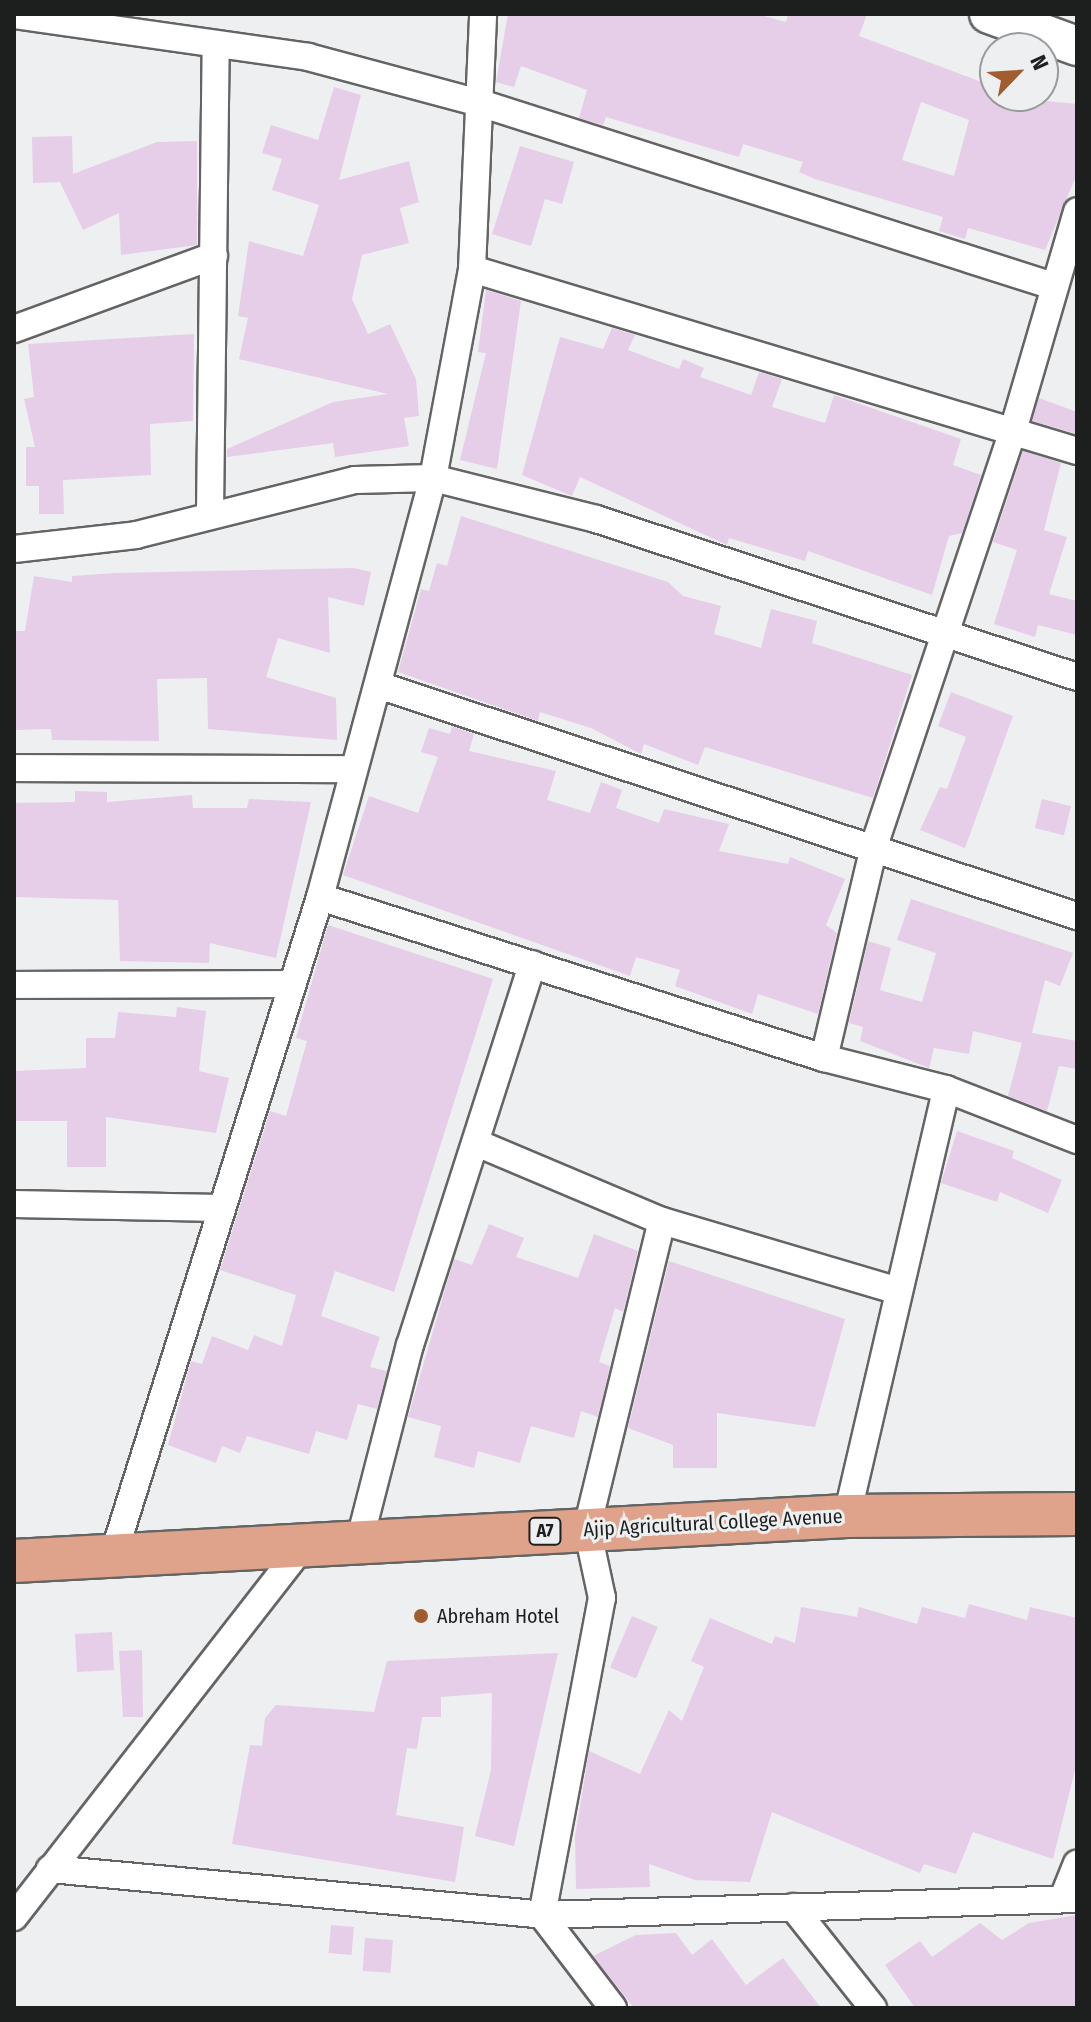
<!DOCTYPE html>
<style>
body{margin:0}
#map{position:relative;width:1091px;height:2022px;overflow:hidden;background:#eeeff0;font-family:"Fira Sans Condensed",sans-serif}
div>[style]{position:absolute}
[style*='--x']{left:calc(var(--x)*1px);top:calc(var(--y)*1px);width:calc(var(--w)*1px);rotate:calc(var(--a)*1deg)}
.building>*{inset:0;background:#e6cee8;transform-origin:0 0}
.roads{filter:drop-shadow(2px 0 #646465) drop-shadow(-2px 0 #646465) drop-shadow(0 2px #646465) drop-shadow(0 -2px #646465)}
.minor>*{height:26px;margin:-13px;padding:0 13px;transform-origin:13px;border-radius:13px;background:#fff}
.secondary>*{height:38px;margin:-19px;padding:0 19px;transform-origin:19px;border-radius:19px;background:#fff}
.primary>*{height:42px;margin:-21px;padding:0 21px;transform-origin:21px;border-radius:21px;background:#dfa38b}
.dots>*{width:22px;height:22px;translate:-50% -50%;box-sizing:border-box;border:4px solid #eeeff0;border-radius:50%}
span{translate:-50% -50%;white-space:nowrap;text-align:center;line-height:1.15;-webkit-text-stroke:6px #eeeff0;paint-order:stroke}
.shield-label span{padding:2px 6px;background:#eeeff0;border:2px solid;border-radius:6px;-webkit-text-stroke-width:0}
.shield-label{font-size:18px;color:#1d1e1e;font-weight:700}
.street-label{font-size:20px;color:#1d1e1e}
.poi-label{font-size:20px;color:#1d1e1e}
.left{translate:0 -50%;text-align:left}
.frame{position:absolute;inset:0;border:16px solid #1d1e1e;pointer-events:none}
.north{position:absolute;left:979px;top:32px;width:80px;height:80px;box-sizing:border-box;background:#eeeff0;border:2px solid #9a9b9c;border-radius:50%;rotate:65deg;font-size:22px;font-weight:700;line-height:32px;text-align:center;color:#1d1e1e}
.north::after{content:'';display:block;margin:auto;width:28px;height:36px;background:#a15c30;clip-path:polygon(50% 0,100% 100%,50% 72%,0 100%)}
</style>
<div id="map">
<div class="building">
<div style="clip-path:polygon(evenodd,508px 14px,757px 14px,786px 22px,788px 14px,867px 14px,859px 36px,995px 87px,995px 96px,1077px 104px,1077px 174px,1045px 250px,968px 228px,965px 239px,939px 231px,943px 217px,815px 179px,799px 172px,803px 162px,743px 144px,739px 157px,606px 117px,603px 125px,579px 118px,587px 90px,521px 66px,514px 87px,496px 82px,508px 14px,921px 102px,969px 120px,954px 176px,902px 160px,921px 102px)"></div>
<div style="clip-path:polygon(334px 87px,361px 95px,339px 180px,409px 161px,419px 202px,400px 208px,409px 243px,362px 255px,352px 299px,368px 334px,390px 324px,416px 379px,419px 416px,404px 418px,409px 446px,335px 457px,333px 443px,227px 457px,227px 449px,333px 402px,388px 394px,239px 359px,248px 318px,238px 316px,249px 241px,303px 256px,319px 205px,272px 190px,282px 159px,262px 153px,271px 125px,318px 140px)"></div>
<div style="clip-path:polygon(72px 136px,73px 174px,157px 142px,197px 141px,197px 245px,121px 255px,119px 213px,83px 230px,60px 182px,33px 183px,32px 137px)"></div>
<div style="clip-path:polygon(520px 146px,574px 162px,562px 204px,545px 199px,531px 246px,492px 234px)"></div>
<div style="clip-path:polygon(486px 290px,521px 301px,497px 469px,460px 460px,486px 353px,478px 352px)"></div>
<div style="clip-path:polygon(612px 328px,635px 335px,628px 350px,679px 369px,683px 359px,704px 368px,700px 377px,751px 395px,759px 372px,782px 379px,772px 407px,825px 423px,834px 395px,961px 439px,953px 465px,981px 475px,962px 533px,949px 536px,932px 595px,808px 551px,805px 561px,729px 538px,727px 545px,580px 477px,572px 496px,522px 475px,560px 337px,603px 349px)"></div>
<div style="clip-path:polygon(194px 334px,193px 421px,150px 424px,151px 475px,63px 480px,64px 514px,39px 514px,39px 486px,26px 486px,26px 447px,35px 447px,24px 399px,34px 397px,28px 344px)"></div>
<div style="clip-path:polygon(1039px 398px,1077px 412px,1077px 434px,1032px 421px)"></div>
<div style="clip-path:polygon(1023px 451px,1061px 463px,1044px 530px,1067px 537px,1049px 594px,1077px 601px,1077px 635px,1038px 625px,1035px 637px,994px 624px,1017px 550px,993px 542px)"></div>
<div style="clip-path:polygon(461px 516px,668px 582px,683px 596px,721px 606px,714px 634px,761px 648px,771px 609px,817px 621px,812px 643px,912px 675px,873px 798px,705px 747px,698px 765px,644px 744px,641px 754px,591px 728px,540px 712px,538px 721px,398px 672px,421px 589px,429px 591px,437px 563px,447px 566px)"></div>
<div style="clip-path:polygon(354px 568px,371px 572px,364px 606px,328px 597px,330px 653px,278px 638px,266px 677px,336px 698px,337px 740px,208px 729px,207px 678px,157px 679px,159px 741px,52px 740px,51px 729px,14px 730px,14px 631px,25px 631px,34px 576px,72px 582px,72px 576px,115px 573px)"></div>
<div style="clip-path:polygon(951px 692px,1013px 716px,965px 848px,920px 830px,940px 787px,947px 789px,966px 737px,938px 726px)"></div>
<div style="clip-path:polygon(452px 726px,474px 734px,469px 751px,556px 771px,547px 800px,590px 813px,601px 782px,622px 790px,616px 808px,659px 823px,664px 809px,729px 824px,719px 851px,788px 864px,790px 857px,845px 879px,826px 925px,837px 933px,818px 1014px,758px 994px,752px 1014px,675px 986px,680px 970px,636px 957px,630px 976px,343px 875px,369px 796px,418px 813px,438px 757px,421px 752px,429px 728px,450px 734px)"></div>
<div style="clip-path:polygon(75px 791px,107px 792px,107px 802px,192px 795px,193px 808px,247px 808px,249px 799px,311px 802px,276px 958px,210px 943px,209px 963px,120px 961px,118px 900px,14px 897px,14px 803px,75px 802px)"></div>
<div style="left:1042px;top:799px;width:30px;height:30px;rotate:14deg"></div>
<div style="clip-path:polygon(911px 899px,1073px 953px,1060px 986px,1045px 980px,1032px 1033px,1077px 1041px,1077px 1069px,1059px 1066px,1047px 1111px,1008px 1096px,1022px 1043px,973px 1031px,969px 1054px,934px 1048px,929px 1068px,860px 1041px,863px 1027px,849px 1023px,868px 941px,891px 948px,880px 990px,922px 1002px,936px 953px,897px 940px)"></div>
<div style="clip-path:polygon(328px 925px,493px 979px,394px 1292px,335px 1271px,321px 1316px,380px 1337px,370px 1367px,387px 1371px,377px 1409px,358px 1404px,347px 1440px,316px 1431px,309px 1454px,247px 1436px,240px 1453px,222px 1446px,216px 1463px,168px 1445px,191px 1361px,202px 1364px,212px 1336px,248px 1350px,254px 1335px,282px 1346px,296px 1295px,220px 1270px,270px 1111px,286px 1116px,307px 1041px,296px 1038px)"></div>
<div style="clip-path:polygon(177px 1007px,206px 1011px,199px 1071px,229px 1078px,216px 1133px,106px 1117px,106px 1167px,67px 1167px,67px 1121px,14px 1121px,14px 1071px,86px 1068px,86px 1038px,115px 1038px,118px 1012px,176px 1017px)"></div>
<div style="clip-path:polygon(957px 1131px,1014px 1151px,1012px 1158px,1062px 1180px,1048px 1213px,1000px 1192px,997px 1202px,941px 1183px)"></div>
<div style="clip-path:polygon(489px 1224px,524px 1238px,516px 1257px,578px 1278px,594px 1234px,638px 1251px,623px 1312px,615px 1308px,599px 1362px,610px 1366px,598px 1417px,581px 1411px,574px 1438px,531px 1426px,520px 1463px,478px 1451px,474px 1468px,434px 1457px,441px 1426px,408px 1417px,454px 1259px,472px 1265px)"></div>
<div style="clip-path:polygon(669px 1261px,845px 1319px,815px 1427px,717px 1413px,717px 1468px,673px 1468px,673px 1445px,628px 1428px)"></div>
<div style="clip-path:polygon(969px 1604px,1027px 1620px,1030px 1607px,1077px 1618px,1077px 1762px,1053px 1859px,973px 1832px,956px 1874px,924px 1864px,920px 1873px,772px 1812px,750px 1882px,695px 1880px,649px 1864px,650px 1887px,576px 1889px,575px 1837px,589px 1751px,640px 1774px,669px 1710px,682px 1721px,704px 1667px,691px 1661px,710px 1618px,772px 1644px,775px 1636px,795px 1643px,801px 1607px,857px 1617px,859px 1607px,917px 1624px,922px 1607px,965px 1618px)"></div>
<div style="left:632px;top:1616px;width:28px;height:56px;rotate:23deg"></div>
<div style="left:112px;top:1632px;width:38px;height:37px;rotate:87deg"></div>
<div style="clip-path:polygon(142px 1650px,143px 1717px,123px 1717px,119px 1651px)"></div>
<div style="clip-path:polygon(558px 1653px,514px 1846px,475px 1836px,491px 1770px,492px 1693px,441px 1697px,441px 1717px,422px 1717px,417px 1749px,407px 1748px,396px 1815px,464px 1827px,455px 1882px,232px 1844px,250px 1745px,262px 1746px,265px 1718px,276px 1705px,374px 1712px,387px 1661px)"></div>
<div style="clip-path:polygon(1077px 1915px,1077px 2008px,915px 2008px,885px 1965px,920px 1941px,932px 1957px,980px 1923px,1002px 1940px,1029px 1923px)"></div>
<div style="left:331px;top:1925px;width:23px;height:28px;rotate:5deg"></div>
<div style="clip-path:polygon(676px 1933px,692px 1955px,712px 1939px,746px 1985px,783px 1958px,821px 2008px,634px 2008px,593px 1956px,636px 1935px)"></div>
<div style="left:365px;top:1938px;width:28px;height:33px;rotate:4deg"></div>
</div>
<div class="roads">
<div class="minor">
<div style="--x:14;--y:15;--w:297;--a:8.1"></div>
<div style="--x:308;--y:57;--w:178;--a:15"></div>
<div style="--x:480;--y:103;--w:598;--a:17.71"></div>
<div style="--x:472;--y:269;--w:632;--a:16.74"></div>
<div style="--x:14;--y:329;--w:213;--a:-20.1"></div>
<div style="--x:210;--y:513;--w:468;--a:-89.3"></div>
<div style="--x:14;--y:549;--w:123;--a:-6.5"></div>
<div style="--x:136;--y:535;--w:226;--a:-14.1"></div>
<div style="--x:355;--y:480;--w:78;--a:-1.5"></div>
<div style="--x:433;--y:478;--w:168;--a:14.1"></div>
<div style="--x:596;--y:519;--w:506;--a:18.18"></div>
<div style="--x:381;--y:686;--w:733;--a:18.29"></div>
<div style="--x:14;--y:768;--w:339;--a:0.2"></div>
<div style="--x:320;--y:897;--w:529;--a:17.72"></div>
<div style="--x:824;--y:1058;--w:126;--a:14.3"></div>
<div style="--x:946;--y:1089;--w:141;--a:21.3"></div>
<div style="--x:14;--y:985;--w:276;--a:-0.2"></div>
<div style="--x:824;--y:1058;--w:218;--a:-76.7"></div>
<div style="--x:874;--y:846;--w:434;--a:-71.5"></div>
<div style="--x:1012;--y:434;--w:232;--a:-73.7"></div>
<div style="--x:477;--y:1143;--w:201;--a:22.9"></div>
<div style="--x:662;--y:1221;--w:246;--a:16.5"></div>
<div style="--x:14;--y:1204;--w:207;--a:1.1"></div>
<div style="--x:847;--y:1516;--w:438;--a:-76.9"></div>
<div style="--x:359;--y:1543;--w:204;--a:-75.6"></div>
<div style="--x:410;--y:1345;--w:400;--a:-72.2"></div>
<div style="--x:113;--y:1556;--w:691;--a:-72.56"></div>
<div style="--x:320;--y:897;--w:434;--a:-74.9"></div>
<div style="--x:433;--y:478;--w:213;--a:-79.4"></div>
<div style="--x:472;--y:269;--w:255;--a:-87.5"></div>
<div style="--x:50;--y:1869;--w:494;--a:5.3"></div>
<div style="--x:542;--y:1915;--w:535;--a:-1.71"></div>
<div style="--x:1063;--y:1898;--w:37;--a:-68"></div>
<div style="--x:793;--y:1907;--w:129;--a:51.6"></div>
<div style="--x:14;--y:1917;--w:472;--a:-52.1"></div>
<div style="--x:613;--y:2008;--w:117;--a:-127.4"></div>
<div style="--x:542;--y:1915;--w:323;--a:-79.3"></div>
<div style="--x:602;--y:1598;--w:72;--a:-102.1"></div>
<div style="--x:587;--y:1528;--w:316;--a:-76.3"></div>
</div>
<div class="secondary">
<div style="--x:989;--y:14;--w:94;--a:20"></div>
</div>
<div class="primary">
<div style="--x:14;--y:1561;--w:834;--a:-3.09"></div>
<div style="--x:847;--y:1516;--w:230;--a:-0.5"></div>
</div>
</div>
<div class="dots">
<div style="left:421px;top:1616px;background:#a15c30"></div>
</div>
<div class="shield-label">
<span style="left:545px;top:1531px">A7</span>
</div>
<div class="street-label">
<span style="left:713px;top:1523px;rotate:-3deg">Ajip Agricultural College Avenue</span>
</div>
<div class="poi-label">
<span class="left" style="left:437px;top:1616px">Abreham Hotel</span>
</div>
<div class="frame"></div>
<div class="north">N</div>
</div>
